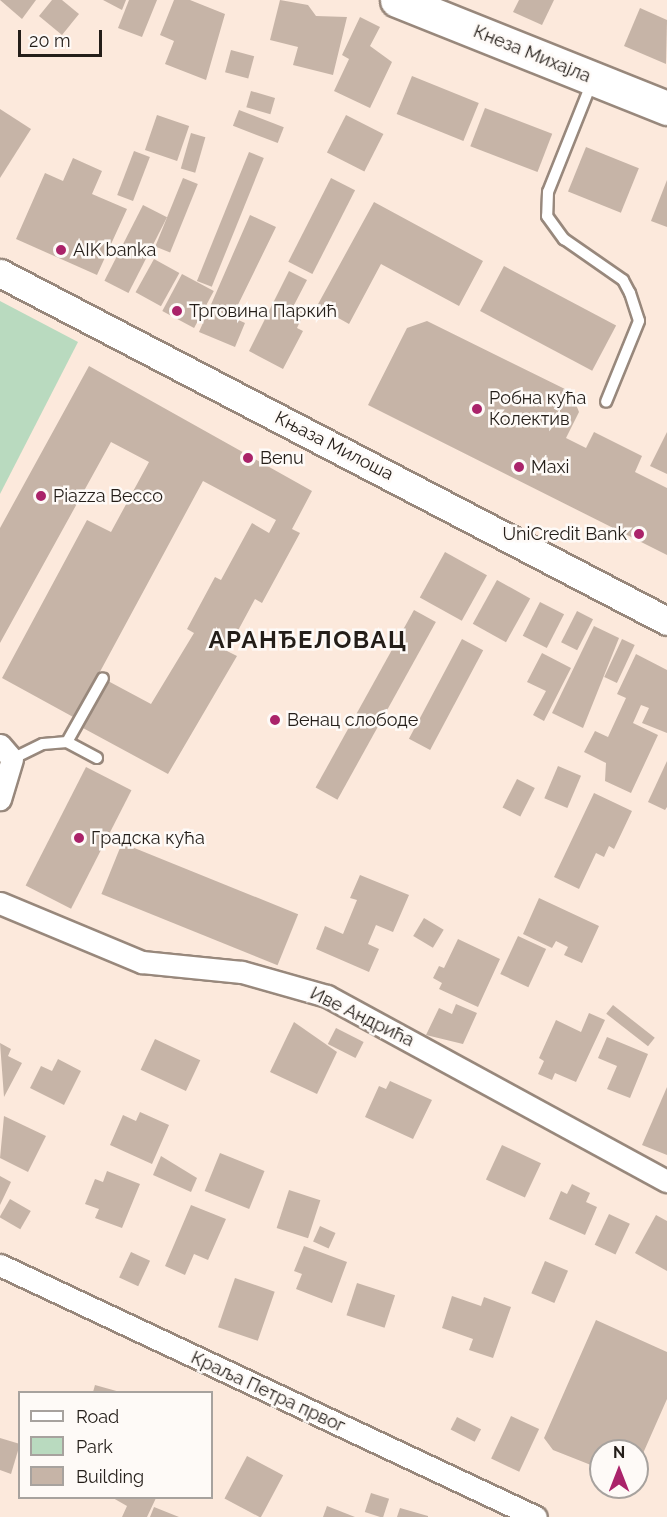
<!DOCTYPE html>
<meta charset="utf-8">
<style>
body{margin:0}
#map{position:relative;width:667px;height:1517px;overflow:hidden;background:#fce9dc;font-family:Raleway,sans-serif}
div>[style]{position:absolute}
[style*='--x']{left:calc(var(--x)*1px);top:calc(var(--y)*1px);width:calc(var(--w)*1px);rotate:calc(var(--a)*1deg)}
.green>*{inset:0;background:#b9dabf}
.building>*{inset:0;background:#c6b4a7;transform-origin:0 0}
.roads{filter:drop-shadow(2px 0 #98887c) drop-shadow(-2px 0 #98887c) drop-shadow(0 2px #98887c) drop-shadow(0 -2px #98887c)}
.service>*{height:10px;margin:-5px;padding:0 5px;transform-origin:5px;border-radius:5px;background:#fff}
.minor>*{height:21px;margin:-10.5px;padding:0 10.5px;transform-origin:10.5px;border-radius:10.5px;background:#fff}
.tertiary>*{height:27px;margin:-13.5px;padding:0 13.5px;transform-origin:13.5px;border-radius:13.5px;background:#fff}
.primary>*{height:33px;margin:-16.5px;padding:0 16.5px;transform-origin:16.5px;border-radius:16.5px;background:#fff}
.dots>*{width:16px;height:16px;translate:-50% -50%;box-sizing:border-box;border:3px solid #fefaf7;border-radius:50%}
span{translate:-50% -50%;white-space:nowrap;text-align:center;line-height:1.15;-webkit-text-stroke:5px #fefaf7;paint-order:stroke}
.street-label{font-size:18px;color:#241e19}
.poi-label{font-size:18px;color:#241e19}
.left{translate:0 -50%;text-align:left}
.right{translate:-100% -50%;text-align:right}
.district-label{font-size:24px;color:#241e19;font-weight:700;letter-spacing:1.5px}
.legend{position:absolute;left:18px;top:1391px;width:195px;height:108px;box-sizing:border-box;background:#fefaf7;border:2px solid #a7a29e;margin:0;padding:8px 10px;list-style:none;font-size:18px;color:#241e19}
.legend li{display:flex;align-items:center;gap:12px;height:30px}
.legend b{width:30px;border:2px solid #a7a29e}
.north{position:absolute;left:589px;top:1439px;width:60px;height:60px;box-sizing:border-box;background:#fefaf7;border:2px solid #a7a29e;border-radius:50%;rotate:0deg;font-size:16px;font-weight:700;line-height:24px;text-align:center;color:#241e19}
.north::after{content:'';display:block;margin:auto;width:21px;height:27px;background:#aa236a;clip-path:polygon(50% 0,100% 100%,50% 72%,0 100%)}
.scale{position:absolute;left:18px;top:30px;width:84px;height:27px;box-sizing:border-box;border:3px solid #241e19;border-top:0;padding-left:8px;font-size:18px;line-height:21px;white-space:nowrap;color:#241e19;-webkit-text-stroke:4px #fefaf7;paint-order:stroke}
</style>
<div id="map">
<div class="green">
<div style="clip-path:polygon(0 301px,78px 342px,0 494px)"></div>
</div>
<div class="building">
<div style="clip-path:polygon(0 0,36px 0,22px 19px)"></div>
<div style="clip-path:polygon(52px 0,62px 0,79px 14px,62px 35px,39px 16px)"></div>
<div style="clip-path:polygon(103px 0,126px 0,122px 10px)"></div>
<div style="clip-path:polygon(129px 0,157px 0,142px 37px,118px 28px)"></div>
<div style="clip-path:polygon(174px 0,190px 0,225px 14px,206px 80px,165px 64px,174px 41px,160px 35px)"></div>
<div style="clip-path:polygon(280px 0,308px 5px,316px 16px,347px 17px,333px 75px,293px 65px,298px 47px,270px 40px)"></div>
<div style="clip-path:polygon(519px 0,554px 0,542px 25px,513px 12px)"></div>
<div style="clip-path:polygon(640px 8px,667px 20px,666px 64px,624px 46px)"></div>
<div style="clip-path:polygon(360px 17px,380px 27px,370px 46px,392px 62px,370px 108px,334px 91px,349px 59px,342px 55px)"></div>
<div style="left:231px;top:50px;width:24px;height:23px;rotate:15deg"></div>
<div style="left:412px;top:76px;width:72px;height:41px;rotate:22deg"></div>
<div style="left:251px;top:91px;width:25px;height:17px;rotate:16deg"></div>
<div style="left:485px;top:108px;width:72px;height:41px;rotate:21deg"></div>
<div style="clip-path:polygon(0 109px,31px 129px,0 178px)"></div>
<div style="left:239px;top:110px;width:48px;height:17px;rotate:21deg"></div>
<div style="left:157px;top:115px;width:34px;height:37px;rotate:19deg"></div>
<div style="left:346px;top:115px;width:42px;height:42px;rotate:27deg"></div>
<div style="left:191px;top:133px;width:15px;height:37px;rotate:16deg"></div>
<div style="left:586px;top:147px;width:57px;height:48px;rotate:22deg"></div>
<div style="left:134px;top:151px;width:17px;height:47px;rotate:21deg"></div>
<div style="left:249px;top:152px;width:16px;height:139px;rotate:22deg"></div>
<div style="clip-path:polygon(73px 158px,102px 171px,92px 194px,127px 209px,97px 275px,16px 239px,45px 173px,63px 181px)"></div>
<div style="left:183px;top:178px;width:16px;height:74px;rotate:22deg"></div>
<div style="left:331px;top:178px;width:27px;height:94px;rotate:27deg"></div>
<div style="clip-path:polygon(667px 180px,667px 227px,651px 221px)"></div>
<div style="clip-path:polygon(374px 202px,483px 261px,459px 306px,381px 264px,349px 324px,317px 306px)"></div>
<div style="left:143px;top:205px;width:27px;height:85px;rotate:27deg"></div>
<div style="clip-path:polygon(250px 215px,276px 227px,232px 317px,245px 323px,235px 347px,199px 332px)"></div>
<div style="left:154px;top:259px;width:29px;height:38px;rotate:29deg"></div>
<div style="left:504px;top:266px;width:127px;height:51px;rotate:28deg"></div>
<div style="clip-path:polygon(289px 271px,307px 280px,293px 307px,304px 313px,297px 328px,303px 331px,283px 369px,249px 351px)"></div>
<div style="left:182px;top:274px;width:36px;height:42px;rotate:28deg"></div>
<div style="clip-path:polygon(427px 321px,571px 392px,579px 412px,566px 438px,586px 448px,594px 432px,642px 456px,635px 472px,667px 488px,667px 555px,368px 405px,407px 328px)"></div>
<div style="clip-path:polygon(89px 366px,312px 491px,292px 529px,300px 533px,262px 603px,255px 599px,227px 651px,237px 656px,168px 774px,83px 728px,108px 681px,151px 704px,194px 633px,187px 629px,215px 577px,221px 580px,252px 523px,269px 533px,276px 520px,203px 481px,75px 718px,2px 678px,87px 520px,111px 532px,149px 462px,111px 442px,0 643px,0 528px)"></div>
<div style="clip-path:polygon(667px 432px,667px 474px,650px 466px)"></div>
<div style="left:445px;top:552px;width:48px;height:52px;rotate:29deg"></div>
<div style="left:497px;top:580px;width:38px;height:50px;rotate:29deg"></div>
<div style="left:540px;top:602px;width:27px;height:38px;rotate:27deg"></div>
<div style="left:414px;top:610px;width:25px;height:203px;rotate:29deg"></div>
<div style="left:577px;top:611px;width:18px;height:35px;rotate:27deg"></div>
<div style="clip-path:polygon(594px 626px,619px 638px,583px 728px,552px 713px)"></div>
<div style="left:462px;top:639px;width:24px;height:113px;rotate:28deg"></div>
<div style="left:622px;top:639px;width:14px;height:42px;rotate:25deg"></div>
<div style="clip-path:polygon(542px 653px,571px 668px,544px 721px,533px 715px,546px 691px,527px 682px)"></div>
<div style="clip-path:polygon(636px 654px,667px 670px,667px 733px,642px 723px,649px 708px,641px 705px,633px 723px,658px 735px,631px 793px,605px 781px,606px 763px,584px 752px,595px 731px,608px 737px,626px 698px,617px 694px)"></div>
<div style="clip-path:polygon(667px 761px,667px 807px,665px 810px,648px 802px)"></div>
<div style="left:558px;top:766px;width:25px;height:35px;rotate:23deg"></div>
<div style="left:86px;top:767px;width:51px;height:133px;rotate:27deg"></div>
<div style="left:517px;top:779px;width:20px;height:32px;rotate:27deg"></div>
<div style="clip-path:polygon(594px 793px,632px 811px,614px 849px,609px 846px,604px 857px,596px 853px,579px 889px,554px 877px)"></div>
<div style="left:122px;top:843px;width:190px;height:55px;rotate:22deg"></div>
<div style="clip-path:polygon(360px 875px,409px 895px,393px 932px,376px 925px,368px 944px,379px 949px,369px 972px,316px 949px,325px 926px,343px 934px,357px 900px,350px 898px)"></div>
<div style="clip-path:polygon(539px 898px,599px 926px,582px 963px,564px 955px,568px 947px,556px 941px,552px 948px,523px 934px)"></div>
<div style="left:424px;top:918px;width:23px;height:21px;rotate:31deg"></div>
<div style="left:518px;top:936px;width:31px;height:42px;rotate:25deg"></div>
<div style="clip-path:polygon(458px 939px,500px 959px,478px 1007px,439px 989px,442px 983px,433px 978px,439px 966px,444px 968px)"></div>
<div style="clip-path:polygon(456px 1004px,477px 1013px,463px 1044px,426px 1035px,439px 1008px,452px 1014px)"></div>
<div style="left:613px;top:1005px;width:53px;height:11px;rotate:38deg"></div>
<div style="clip-path:polygon(589px 1013px,605px 1020px,576px 1082px,555px 1073px,552px 1080px,538px 1074px,544px 1061px,539px 1058px,556px 1020px,581px 1032px)"></div>
<div style="clip-path:polygon(294px 1022px,337px 1052px,317px 1094px,270px 1072px)"></div>
<div style="left:336px;top:1028px;width:31px;height:18px;rotate:27deg"></div>
<div style="clip-path:polygon(607px 1037px,648px 1054px,630px 1098px,607px 1089px,617px 1066px,598px 1058px)"></div>
<div style="left:155px;top:1039px;width:50px;height:34px;rotate:25deg"></div>
<div style="clip-path:polygon(0 1043px,11px 1049px,8px 1056px,22px 1063px,4px 1097px)"></div>
<div style="clip-path:polygon(58px 1059px,81px 1071px,64px 1105px,30px 1088px,41px 1066px,52px 1071px)"></div>
<div style="clip-path:polygon(390px 1081px,432px 1100px,413px 1139px,365px 1117px,379px 1086px,386px 1089px)"></div>
<div style="clip-path:polygon(667px 1087px,667px 1155px,642px 1145px)"></div>
<div style="clip-path:polygon(140px 1112px,169px 1125px,152px 1164px,110px 1145px,123px 1115px,136px 1121px)"></div>
<div style="clip-path:polygon(4px 1116px,46px 1136px,28px 1172px,0 1158px)"></div>
<div style="left:502px;top:1145px;width:43px;height:38px;rotate:25deg"></div>
<div style="left:220px;top:1153px;width:48px;height:41px;rotate:22deg"></div>
<div style="clip-path:polygon(161px 1156px,197px 1178px,191px 1192px,153px 1175px)"></div>
<div style="clip-path:polygon(107px 1171px,140px 1184px,122px 1228px,95px 1218px,99px 1209px,85px 1204px,95px 1179px,103px 1182px)"></div>
<div style="clip-path:polygon(0 1176px,11px 1182px,0 1205px)"></div>
<div style="clip-path:polygon(572px 1184px,590px 1193px,586px 1202px,597px 1207px,585px 1235px,549px 1219px,561px 1191px,567px 1194px)"></div>
<div style="left:289px;top:1190px;width:33px;height:40px;rotate:18deg"></div>
<div style="left:10px;top:1199px;width:24px;height:21px;rotate:30deg"></div>
<div style="clip-path:polygon(191px 1205px,226px 1219px,208px 1260px,194px 1254px,185px 1275px,165px 1266px)"></div>
<div style="left:609px;top:1214px;width:23px;height:34px;rotate:25deg"></div>
<div style="clip-path:polygon(656px 1215px,667px 1221px,667px 1271px,635px 1253px)"></div>
<div style="left:320px;top:1226px;width:17px;height:17px;rotate:24deg"></div>
<div style="clip-path:polygon(304px 1246px,347px 1262px,332px 1303px,296px 1289px,302px 1274px,294px 1271px)"></div>
<div style="left:131px;top:1252px;width:21px;height:28px;rotate:25deg"></div>
<div style="left:545px;top:1261px;width:25px;height:35px;rotate:23deg"></div>
<div style="left:235px;top:1278px;width:42px;height:52px;rotate:19deg"></div>
<div style="left:357px;top:1283px;width:40px;height:34px;rotate:18deg"></div>
<div style="clip-path:polygon(452px 1296px,481px 1306px,484px 1297px,511px 1307px,493px 1358px,469px 1350px,473px 1339px,442px 1328px)"></div>
<div style="clip-path:polygon(596px 1320px,667px 1352px,667px 1399px,637px 1467px,637px 1451px,601px 1451px,601px 1469px,553px 1450px,544px 1438px)"></div>
<div style="clip-path:polygon(95px 1385px,120px 1392px,93px 1392px)"></div>
<div style="left:511px;top:1416px;width:31px;height:47px;rotate:25deg"></div>
<div style="left:457px;top:1417px;width:27px;height:14px;rotate:27deg"></div>
<div style="clip-path:polygon(0 1438px,20px 1444px,11px 1474px,0 1470px)"></div>
<div style="left:247px;top:1456px;width:41px;height:48px;rotate:28deg"></div>
<div style="left:371px;top:1493px;width:19px;height:20px;rotate:18deg"></div>
<div style="clip-path:polygon(113px 1498px,156px 1498px,147px 1517px,122px 1517px,127px 1506px)"></div>
<div style="clip-path:polygon(327px 1506px,355px 1517px,323px 1517px)"></div>
<div style="clip-path:polygon(154px 1507px,179px 1517px,150px 1517px)"></div>
<div style="clip-path:polygon(400px 1508px,428px 1516px,428px 1517px,397px 1517px)"></div>
</div>
<div class="roads">
<div class="service">
<div style="--x:592;--y:82;--w:118;--a:111.8"></div>
<div style="--x:548;--y:192;--w:24;--a:92"></div>
<div style="--x:547;--y:216;--w:29;--a:54"></div>
<div style="--x:564;--y:239;--w:72;--a:34.8"></div>
<div style="--x:623;--y:280;--w:15;--a:62"></div>
<div style="--x:630;--y:293;--w:29;--a:72"></div>
<div style="--x:639;--y:321;--w:87;--a:112.2"></div>
<div style="--x:67;--y:742;--w:73;--a:-60.6"></div>
<div style="--x:12;--y:759;--w:34;--a:-26"></div>
<div style="--x:43;--y:744;--w:24;--a:-5"></div>
<div style="--x:67;--y:742;--w:34;--a:28"></div>
</div>
<div class="minor">
<div style="--x:0;--y:745;--w:18;--a:49"></div>
<div style="--x:12;--y:759;--w:42;--a:106.7"></div>
<div style="--x:0;--y:903;--w:154;--a:22.6"></div>
<div style="--x:142;--y:962;--w:100;--a:5.7"></div>
<div style="--x:242;--y:972;--w:88;--a:15.8"></div>
<div style="--x:327;--y:996;--w:387;--a:28.6"></div>
<div style="--x:0;--y:1265;--w:592;--a:25.18"></div>
</div>
<div class="tertiary">
<div style="--x:0;--y:273;--w:752;--a:27.55"></div>
</div>
<div class="primary">
<div style="--x:397;--y:0;--w:291;--a:21.8"></div>
</div>
</div>
<div class="dots">
<div style="left:61px;top:250px;background:#aa236a"></div>
<div style="left:177px;top:311px;background:#aa236a"></div>
<div style="left:477px;top:409px;background:#aa236a"></div>
<div style="left:248px;top:458px;background:#aa236a"></div>
<div style="left:519px;top:467px;background:#aa236a"></div>
<div style="left:41px;top:496px;background:#aa236a"></div>
<div style="left:639px;top:534px;background:#aa236a"></div>
<div style="left:275px;top:720px;background:#aa236a"></div>
<div style="left:79px;top:838px;background:#aa236a"></div>
</div>
<div class="street-label">
<span style="left:532px;top:54px;rotate:22deg">Кнеза Михајла</span>
<span style="left:334px;top:446px;rotate:27deg">Књаза Милоша</span>
<span style="left:362px;top:1017px;rotate:26deg">Иве Андрића</span>
<span style="left:268px;top:1392px;rotate:25deg">Краља Петра првог</span>
</div>
<div class="poi-label">
<span class="left" style="left:73px;top:250px">AIK banka</span>
<span class="left" style="left:189px;top:311px">Трговина Паркић</span>
<span class="left" style="left:489px;top:409px">Робна кућа<br>Колектив</span>
<span class="left" style="left:260px;top:458px">Benu</span>
<span class="left" style="left:531px;top:467px">Maxi</span>
<span class="left" style="left:53px;top:496px">Piazza Becco</span>
<span class="right" style="left:627px;top:534px">UniCredit Bank</span>
<span class="left" style="left:287px;top:720px">Венац слободе</span>
<span class="left" style="left:91px;top:838px">Градска кућа</span>
</div>
<div class="district-label">
<span style="left:308px;top:640px">АРАНЂЕЛОВАЦ</span>
</div>
<ul class="legend">
<li><b style="height:8px;background:#fff"></b>Road</li>
<li><b style="height:16px;background:#b9dabf"></b>Park</li>
<li><b style="height:16px;background:#c6b4a7"></b>Building</li>
</ul>
<div class="north">N</div>
<div class="scale">20 m</div>
</div>
